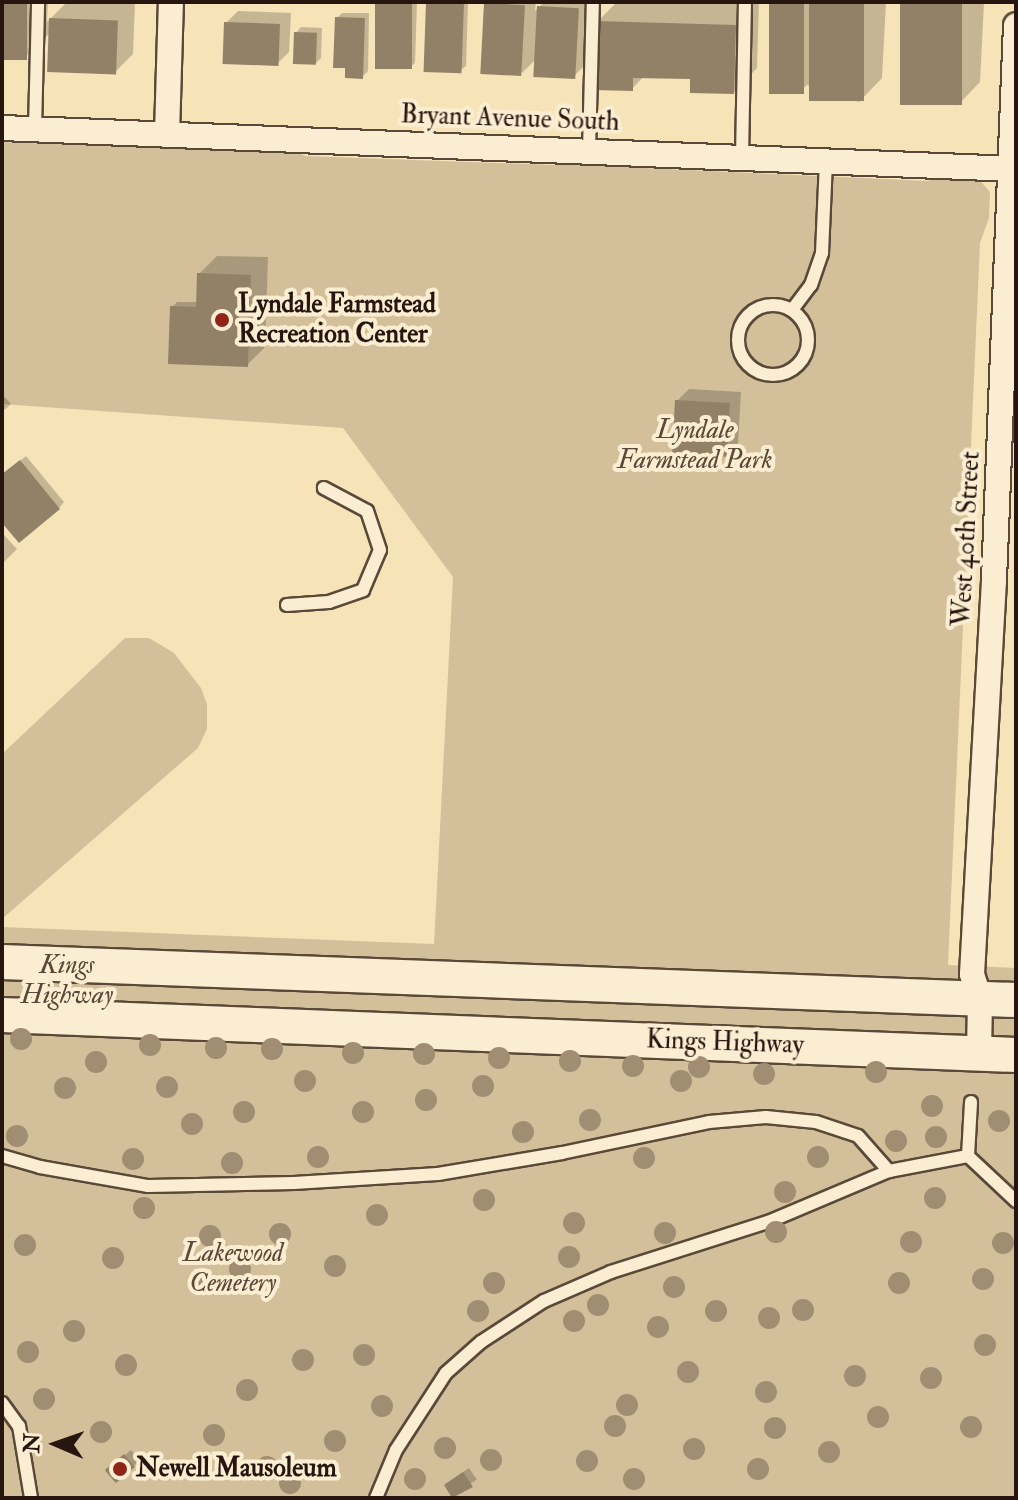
<!DOCTYPE html>
<style>
body{margin:0}
#map{position:relative;width:1018px;height:1500px;overflow:hidden;background:#f7e3b8;font-family:"IM FELL Double Pica",serif}
div>[style]{position:absolute}
[style*='--x']{left:calc(var(--x)*1px);top:calc(var(--y)*1px);width:calc(var(--w)*1px);rotate:calc(var(--a)*1deg)}
.green>*{inset:0;background:#d3c09b}
.shadow>*{inset:0;background:#0003;transform-origin:0 0}
.building>*{inset:0;background:#938167;transform-origin:0 0}
.roads{filter:drop-shadow(2px 0 #5a4939) drop-shadow(-2px 0 #5a4939) drop-shadow(0 2px #5a4939) drop-shadow(0 -2px #5a4939)}
.lane>*{height:12px;margin:-6px;padding:0 6px;transform-origin:6px;border-radius:6px;background:#faedd1}
.lane>.ring{margin:-6px;padding:0;box-sizing:content-box;background:none;border:12px solid #faedd1;border-radius:50%}
.street>*{height:24px;margin:-12px;padding:0 12px;transform-origin:12px;border-radius:12px;background:#faedd1}
.secondary>*{height:34px;margin:-17px;padding:0 17px;transform-origin:17px;border-radius:17px;background:#faedd1}
.trees>*{width:22px;height:22px;margin:-11px;border-radius:50%;background:#a18e72}
.dots>*{width:22px;height:22px;translate:-50% -50%;box-sizing:border-box;border:4px solid #faedd1;border-radius:50%}
span{translate:-50% -50%;white-space:nowrap;text-align:center;line-height:1.15;-webkit-text-stroke:8px #faedd1;paint-order:stroke}
.street-label{font-size:26px;color:#26160f}
.poi-label{font-size:26px;color:#26160f;font-weight:700}
.left{translate:0 -50%;text-align:left}
.park-label{font-size:26px;color:#5a4939;font-style:italic}
.frame{position:absolute;inset:0;border:4px solid #26160f;pointer-events:none}
.north{position:absolute;left:16px;top:1404px;width:80px;height:80px;-webkit-text-stroke:6px #faedd1;paint-order:stroke;rotate:272deg;font-size:22px;font-weight:700;line-height:32px;text-align:center;color:#26160f}
.north::after{content:'';display:block;margin:auto;width:28px;height:36px;background:#26160f;clip-path:polygon(50% 0,100% 100%,50% 72%,0 100%)}
</style>
<div id="map">
<div class="green">
<div style="clip-path:polygon(2px 142px,238px 151px,288px 148px,305px 156px,554px 165px,576px 159px,628px 162px,644px 168px,928px 181px,951px 173px,975px 175px,990px 192px,989px 218px,980px 243px,948px 965px,1016px 968px,1016px 1498px,2px 1498px,2px 927px,434px 944px,453px 577px,343px 428px,2px 404px)"></div>
<div style="clip-path:polygon(125px 638px,149px 638px,174px 653px,201px 688px,207px 704px,207px 729px,198px 748px,2px 919px,2px 754px)"></div>
</div>
<div class="shadow">
<div style="clip-path:polygon(2px 2px,48px 2px,47px 22px,67px 2px,135px 2px,133px 54px,115px 72px,50px 33px,23px 59px,2px 58px)"></div>
<div style="clip-path:polygon(377px 2px,417px 2px,415px 63px,409px 68px)"></div>
<div style="clip-path:polygon(468px 2px,466px 66px,460px 71px,428px 3px)"></div>
<div style="clip-path:polygon(489px 2px,536px 2px,535px 11px,544px 2px,589px 2px,586px 64px,574px 76px,537px 58px,522px 73px,486px 4px)"></div>
<div style="clip-path:polygon(617px 2px,759px 3px,757px 68px,734px 92px,692px 77px,644px 76px,632px 89px,597px 22px)"></div>
<div style="clip-path:polygon(771px 2px,886px 2px,882px 78px,859px 102px,807px 85px,799px 93px)"></div>
<div style="clip-path:polygon(902px 2px,984px 2px,980px 82px,957px 106px)"></div>
<div style="clip-path:polygon(238px 11px,291px 13px,289px 52px,277px 64px,226px 23px)"></div>
<div style="clip-path:polygon(342px 13px,369px 13px,368px 71px,362px 77px,337px 18px)"></div>
<div style="clip-path:polygon(301px 27px,322px 28px,321px 58px,316px 63px,296px 33px)"></div>
<div style="clip-path:polygon(217px 256px,268px 257px,265px 347px,247px 365px,172px 307px,177px 302px,198px 302px,199px 274px)"></div>
<div style="clip-path:polygon(689px 389px,741px 392px,738px 443px,726px 455px,677px 401px)"></div>
<div style="clip-path:polygon(2px 394px,11px 404px,2px 412px)"></div>
<div style="clip-path:polygon(26px 456px,64px 502px,59px 508px,2px 520px,2px 476px)"></div>
<div style="clip-path:polygon(2px 533px,17px 549px,2px 564px)"></div>
<div style="clip-path:polygon(131px 1450px,139px 1460px,134px 1466px,113px 1465px)"></div>
<div style="left:469px;top:1468px;width:14px;height:29px;rotate:56deg"></div>
</div>
<div class="building">
<div style="left:2px;top:2px;width:25px;height:58px"></div>
<div style="left:375px;top:2px;width:37px;height:67px"></div>
<div style="left:426px;top:2px;width:38px;height:70px;rotate:2deg"></div>
<div style="left:769px;top:2px;width:35px;height:92px"></div>
<div style="left:809px;top:2px;width:55px;height:99px"></div>
<div style="left:900px;top:2px;width:62px;height:103px"></div>
<div style="left:484px;top:3px;width:41px;height:71px;rotate:3deg"></div>
<div style="left:537px;top:6px;width:42px;height:71px;rotate:3deg"></div>
<div style="clip-path:polygon(335px 17px,365px 18px,363px 79px,345px 78px,345px 68px,333px 68px)"></div>
<div style="left:49px;top:18px;width:69px;height:54px;rotate:2deg"></div>
<div style="clip-path:polygon(595px 21px,736px 25px,734px 94px,690px 93px,690px 79px,633px 78px,633px 91px,592px 90px)"></div>
<div style="left:224px;top:22px;width:56px;height:42px;rotate:2deg"></div>
<div style="left:294px;top:32px;width:23px;height:32px;rotate:2deg"></div>
<div style="clip-path:polygon(197px 273px,251px 275px,248px 367px,168px 364px,170px 306px,196px 307px)"></div>
<div style="left:675px;top:400px;width:55px;height:54px;rotate:3deg"></div>
<div style="clip-path:polygon(20px 460px,60px 509px,19px 543px,2px 523px,2px 474px)"></div>
<div style="left:124px;top:1454px;width:17px;height:25px;rotate:50deg"></div>
<div style="clip-path:polygon(463px 1472px,473px 1487px,452px 1498px,444px 1485px)"></div>
</div>
<div class="roads">
<div class="lane">
<div style="--x:35;--y:129;--w:127;--a:-88.6"></div>
<div style="--x:589;--y:150;--w:148;--a:-88.5"></div>
<div style="--x:742;--y:157;--w:155;--a:-88.9"></div>
<div class="ring" style="left:738px;top:305px;width:58px;height:58px"></div>
<div style="--x:792;--y:310;--w:31;--a:-53"></div>
<div style="--x:811;--y:285;--w:34;--a:-71"></div>
<div style="--x:822;--y:253;--w:93;--a:-87.5"></div>
<div style="--x:287;--y:605;--w:42;--a:-4.1"></div>
<div style="--x:329;--y:602;--w:36;--a:-19"></div>
<div style="--x:363;--y:590;--w:43;--a:-67"></div>
<div style="--x:380;--y:550;--w:41;--a:-108.4"></div>
<div style="--x:367;--y:511;--w:49;--a:-151.9"></div>
<div style="--x:2;--y:1156;--w:40;--a:16"></div>
<div style="--x:40;--y:1167;--w:110;--a:10"></div>
<div style="--x:148;--y:1186;--w:146;--a:-1.2"></div>
<div style="--x:294;--y:1183;--w:144;--a:-3.6"></div>
<div style="--x:438;--y:1174;--w:126;--a:-9.6"></div>
<div style="--x:562;--y:1153;--w:150;--a:-11.9"></div>
<div style="--x:709;--y:1122;--w:57;--a:-5"></div>
<div style="--x:766;--y:1117;--w:50;--a:5.7"></div>
<div style="--x:816;--y:1122;--w:44;--a:18.4"></div>
<div style="--x:858;--y:1136;--w:47;--a:48.5"></div>
<div style="--x:968;--y:1156;--w:66;--a:43.2"></div>
<div style="--x:968;--y:1156;--w:54;--a:-86.8"></div>
<div style="--x:2;--y:1403;--w:29;--a:54"></div>
<div style="--x:19;--y:1426;--w:73;--a:80.5"></div>
<div style="--x:376;--y:1498;--w:52;--a:-67.4"></div>
<div style="--x:396;--y:1450;--w:92;--a:-57"></div>
<div style="--x:446;--y:1373;--w:47;--a:-41.5"></div>
<div style="--x:481;--y:1342;--w:75;--a:-33.1"></div>
<div style="--x:544;--y:1301;--w:73;--a:-23.4"></div>
<div style="--x:611;--y:1272;--w:165;--a:-17.7"></div>
<div style="--x:768;--y:1222;--w:131;--a:-22.9"></div>
<div style="--x:889;--y:1171;--w:80;--a:-10.8"></div>
</div>
<div class="street">
<div style="--x:2;--y:128;--w:1015;--a:2.32"></div>
<div style="--x:167;--y:134;--w:132;--a:-88.3"></div>
<div style="--x:979;--y:1053;--w:54;--a:-88.9"></div>
<div style="--x:980;--y:999;--w:26;--a:-108"></div>
<div style="--x:972;--y:974;--w:395;--a:-86.8"></div>
<div style="--x:994;--y:580;--w:555;--a:-87.73"></div>
</div>
<div class="secondary">
<div style="--x:2;--y:962;--w:1015;--a:2.15"></div>
<div style="--x:2;--y:1015;--w:1015;--a:2.26"></div>
</div>
</div>
<div class="trees">
<div style="left:21px;top:1039px"></div>
<div style="left:150px;top:1045px"></div>
<div style="left:216px;top:1048px"></div>
<div style="left:272px;top:1049px"></div>
<div style="left:353px;top:1053px"></div>
<div style="left:424px;top:1054px"></div>
<div style="left:499px;top:1058px"></div>
<div style="left:570px;top:1061px"></div>
<div style="left:96px;top:1062px"></div>
<div style="left:633px;top:1066px"></div>
<div style="left:699px;top:1067px"></div>
<div style="left:876px;top:1072px"></div>
<div style="left:764px;top:1074px"></div>
<div style="left:305px;top:1081px"></div>
<div style="left:681px;top:1081px"></div>
<div style="left:483px;top:1086px"></div>
<div style="left:167px;top:1087px"></div>
<div style="left:65px;top:1088px"></div>
<div style="left:426px;top:1100px"></div>
<div style="left:932px;top:1106px"></div>
<div style="left:244px;top:1112px"></div>
<div style="left:363px;top:1112px"></div>
<div style="left:590px;top:1120px"></div>
<div style="left:999px;top:1121px"></div>
<div style="left:192px;top:1124px"></div>
<div style="left:523px;top:1132px"></div>
<div style="left:17px;top:1136px"></div>
<div style="left:936px;top:1137px"></div>
<div style="left:896px;top:1141px"></div>
<div style="left:318px;top:1157px"></div>
<div style="left:818px;top:1157px"></div>
<div style="left:644px;top:1158px"></div>
<div style="left:133px;top:1159px"></div>
<div style="left:232px;top:1163px"></div>
<div style="left:785px;top:1192px"></div>
<div style="left:935px;top:1198px"></div>
<div style="left:484px;top:1200px"></div>
<div style="left:144px;top:1208px"></div>
<div style="left:377px;top:1215px"></div>
<div style="left:574px;top:1223px"></div>
<div style="left:776px;top:1232px"></div>
<div style="left:665px;top:1233px"></div>
<div style="left:280px;top:1234px"></div>
<div style="left:210px;top:1236px"></div>
<div style="left:911px;top:1242px"></div>
<div style="left:1003px;top:1243px"></div>
<div style="left:25px;top:1245px"></div>
<div style="left:569px;top:1257px"></div>
<div style="left:113px;top:1258px"></div>
<div style="left:335px;top:1266px"></div>
<div style="left:240px;top:1269px"></div>
<div style="left:983px;top:1279px"></div>
<div style="left:204px;top:1283px"></div>
<div style="left:494px;top:1283px"></div>
<div style="left:899px;top:1283px"></div>
<div style="left:674px;top:1287px"></div>
<div style="left:598px;top:1305px"></div>
<div style="left:803px;top:1310px"></div>
<div style="left:478px;top:1311px"></div>
<div style="left:716px;top:1311px"></div>
<div style="left:769px;top:1318px"></div>
<div style="left:574px;top:1321px"></div>
<div style="left:658px;top:1327px"></div>
<div style="left:74px;top:1331px"></div>
<div style="left:985px;top:1345px"></div>
<div style="left:28px;top:1352px"></div>
<div style="left:364px;top:1355px"></div>
<div style="left:303px;top:1360px"></div>
<div style="left:126px;top:1365px"></div>
<div style="left:688px;top:1372px"></div>
<div style="left:855px;top:1376px"></div>
<div style="left:931px;top:1378px"></div>
<div style="left:247px;top:1390px"></div>
<div style="left:766px;top:1392px"></div>
<div style="left:44px;top:1399px"></div>
<div style="left:627px;top:1405px"></div>
<div style="left:382px;top:1406px"></div>
<div style="left:878px;top:1417px"></div>
<div style="left:615px;top:1426px"></div>
<div style="left:971px;top:1427px"></div>
<div style="left:775px;top:1428px"></div>
<div style="left:101px;top:1432px"></div>
<div style="left:214px;top:1435px"></div>
<div style="left:335px;top:1441px"></div>
<div style="left:445px;top:1448px"></div>
<div style="left:694px;top:1449px"></div>
<div style="left:829px;top:1452px"></div>
<div style="left:491px;top:1460px"></div>
<div style="left:587px;top:1461px"></div>
<div style="left:267px;top:1467px"></div>
<div style="left:758px;top:1469px"></div>
<div style="left:415px;top:1479px"></div>
<div style="left:634px;top:1479px"></div>
<div style="left:290px;top:1483px"></div>
</div>
<div class="dots">
<div style="left:222px;top:320px;background:#8f2418"></div>
<div style="left:120px;top:1469px;background:#8f2418"></div>
</div>
<div class="street-label">
<span style="left:510px;top:119px;rotate:2deg">Bryant Avenue South</span>
<span style="left:967px;top:539px;rotate:-87deg">West 40th Street</span>
<span style="left:725px;top:1043px;rotate:2deg">Kings Highway</span>
</div>
<div class="poi-label">
<span class="left" style="left:238px;top:320px">Lyndale Farmstead<br>Recreation Center</span>
<span class="left" style="left:136px;top:1469px">Newell Mausoleum</span>
</div>
<div class="park-label">
<span style="left:695px;top:446px">Lyndale<br>Farmstead Park</span>
<span style="left:67px;top:981px">Kings<br>Highway</span>
<span style="left:233px;top:1269px">Lakewood<br>Cemetery</span>
</div>
<div class="frame"></div>
<div class="north">N</div>
</div>
